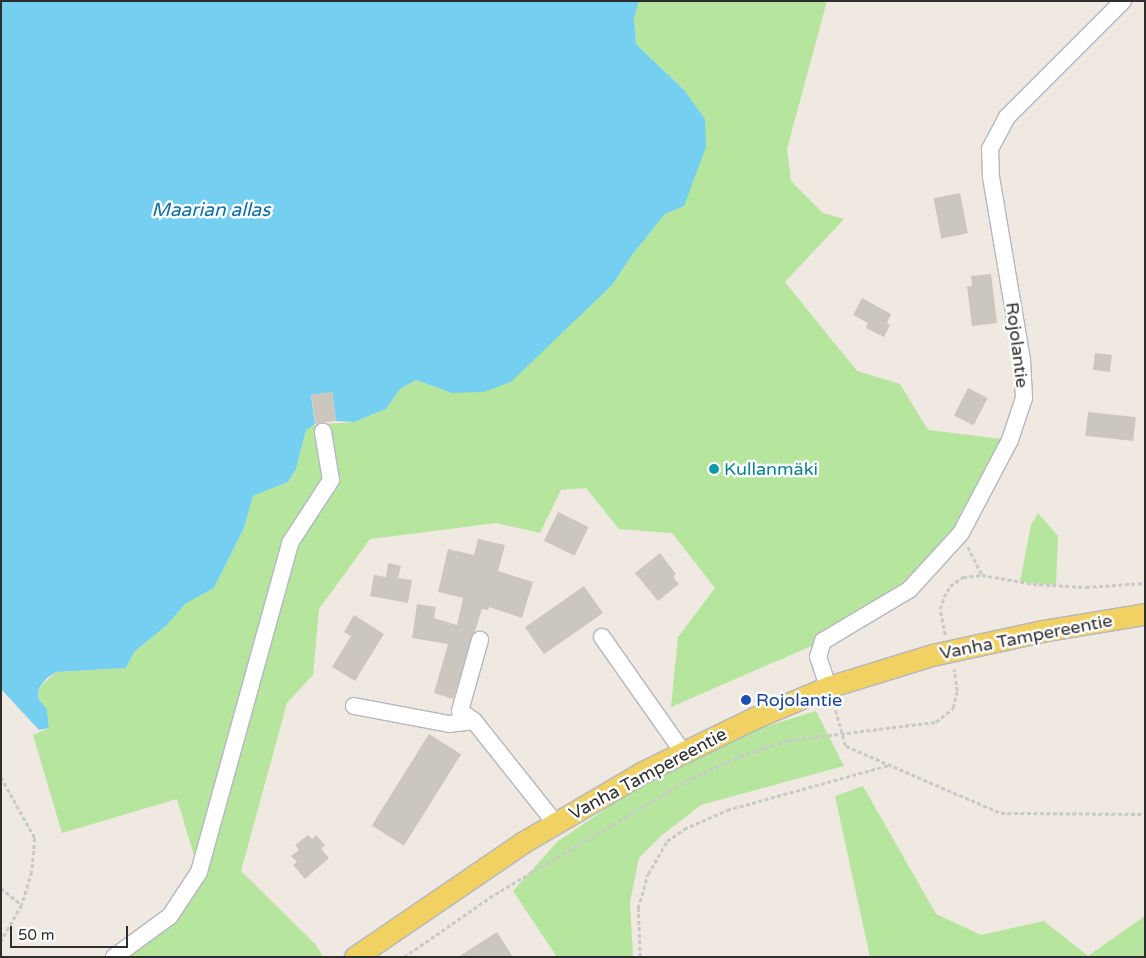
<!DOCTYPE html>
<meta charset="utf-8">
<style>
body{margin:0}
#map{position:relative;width:1146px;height:958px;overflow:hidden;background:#efe9e1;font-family:"Varela Round",sans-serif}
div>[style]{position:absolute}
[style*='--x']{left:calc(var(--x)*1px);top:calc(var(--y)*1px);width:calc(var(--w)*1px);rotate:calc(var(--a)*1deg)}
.green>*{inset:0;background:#b6e59e}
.water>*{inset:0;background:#75cff0}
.building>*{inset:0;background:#cbc7bf;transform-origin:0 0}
.path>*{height:2.5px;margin-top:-1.25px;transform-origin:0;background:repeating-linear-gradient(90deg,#c9c9c9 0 4px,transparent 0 6.5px)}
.roads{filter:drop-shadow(1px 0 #b4b7c1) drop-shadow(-1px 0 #b4b7c1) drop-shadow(0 1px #b4b7c1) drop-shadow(0 -1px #b4b7c1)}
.minor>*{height:16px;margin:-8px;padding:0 8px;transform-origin:8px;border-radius:8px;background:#fff}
.major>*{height:21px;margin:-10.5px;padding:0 10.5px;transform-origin:10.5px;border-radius:10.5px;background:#f2d163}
.dots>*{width:14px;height:14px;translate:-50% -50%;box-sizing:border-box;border:2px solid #fff;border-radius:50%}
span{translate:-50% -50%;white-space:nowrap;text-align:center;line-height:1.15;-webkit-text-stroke:5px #fff;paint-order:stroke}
.street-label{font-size:18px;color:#2e2e2e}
.culture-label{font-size:18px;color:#0d838f}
.left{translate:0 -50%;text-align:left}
.transit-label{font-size:18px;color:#164399}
.water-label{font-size:19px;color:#0d6fa3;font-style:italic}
.frame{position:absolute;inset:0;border:2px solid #2e2e2e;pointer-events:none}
.scale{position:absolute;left:10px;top:926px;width:118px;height:22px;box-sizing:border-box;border:2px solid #2e2e2e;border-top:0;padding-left:6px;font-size:15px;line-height:18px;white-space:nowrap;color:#2e2e2e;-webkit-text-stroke:4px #fff;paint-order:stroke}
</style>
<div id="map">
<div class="green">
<div style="clip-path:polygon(639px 1px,827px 1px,787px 149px,791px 181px,823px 213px,844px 219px,785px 282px,857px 371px,900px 384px,928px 430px,1010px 440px,961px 533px,909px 590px,823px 641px,671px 707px,678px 637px,715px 588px,672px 533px,619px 529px,586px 488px,561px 490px,540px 533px,496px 523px,370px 539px,319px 609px,313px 675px,287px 703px,241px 871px,316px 945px,323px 957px,114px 957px,170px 916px,199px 872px,177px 799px,62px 833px,33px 735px,49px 728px,47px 710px,38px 699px,39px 688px,56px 672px,126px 668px,134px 652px,167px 625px,185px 604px,214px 588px,244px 528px,253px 496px,288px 482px,296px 469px,306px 430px,311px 425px,354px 422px,386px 409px,400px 389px,416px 380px,452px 393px,613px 284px,632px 255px,665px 214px,684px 206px,684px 90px,636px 44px,634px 18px)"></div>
<div style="clip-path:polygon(1038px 513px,1058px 536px,1056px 585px,1020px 582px,1031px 525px)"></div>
<div style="clip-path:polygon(816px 711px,844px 766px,701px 805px,661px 836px,639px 858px,630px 902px,633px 957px,557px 957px,513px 891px,557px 842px,629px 793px,691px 758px,748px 732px)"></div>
<div style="clip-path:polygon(863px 786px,936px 914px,981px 935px,1044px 921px,1088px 956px,1145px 916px,1145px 957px,870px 957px,835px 796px)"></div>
</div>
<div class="water">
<div style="clip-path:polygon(1px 1px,639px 1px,634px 18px,636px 44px,684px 90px,705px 119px,706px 147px,684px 206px,665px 214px,632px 255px,613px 284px,511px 382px,484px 392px,452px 393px,416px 380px,400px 389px,386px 409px,354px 422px,336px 421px,332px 392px,311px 395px,315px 424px,306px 430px,296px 469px,288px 482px,253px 496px,244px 528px,214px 588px,185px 604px,167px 625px,134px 652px,126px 668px,56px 672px,47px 678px,39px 688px,38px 698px,47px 710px,49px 728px,39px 730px,1px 689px)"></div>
</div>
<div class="building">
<div style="left:960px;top:193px;width:41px;height:27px;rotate:79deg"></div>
<div style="clip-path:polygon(991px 274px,997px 323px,972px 326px,967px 286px,972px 286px,971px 276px)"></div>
<div style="clip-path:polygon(862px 298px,891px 314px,887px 323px,890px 325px,884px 337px,866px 328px,868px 323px,853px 315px)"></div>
<div style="left:1095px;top:353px;width:17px;height:17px;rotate:7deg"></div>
<div style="left:968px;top:388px;width:22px;height:31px;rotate:27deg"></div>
<div style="left:332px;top:392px;width:29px;height:21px;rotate:82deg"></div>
<div style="left:1088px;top:412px;width:48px;height:24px;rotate:6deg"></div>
<div style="left:558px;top:512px;width:34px;height:32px;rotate:26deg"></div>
<div style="clip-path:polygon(478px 539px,505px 545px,498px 571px,533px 582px,522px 618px,489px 607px,488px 610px,482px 609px,453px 699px,434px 693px,448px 644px,412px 638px,417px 604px,436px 607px,434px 618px,457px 625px,463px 598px,438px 592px,448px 549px,474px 555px)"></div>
<div style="clip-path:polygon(660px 553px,676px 574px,673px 577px,679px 584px,658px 601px,635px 573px)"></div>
<div style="clip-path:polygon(388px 563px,401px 566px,398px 578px,412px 580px,408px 603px,370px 596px,374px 575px,386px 577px)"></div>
<div style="left:584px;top:586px;width:33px;height:72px;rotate:55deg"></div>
<div style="clip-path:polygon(354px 615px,384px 634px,355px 681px,332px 667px,351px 636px,344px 632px)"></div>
<div style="left:429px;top:734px;width:38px;height:108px;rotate:32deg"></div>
<div style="clip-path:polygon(308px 835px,312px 839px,316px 835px,325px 845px,321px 849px,329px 858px,305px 879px,293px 865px,297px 862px,291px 856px,299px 850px,295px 845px)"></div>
<div style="clip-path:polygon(497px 932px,513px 957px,458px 957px)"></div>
</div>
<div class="path">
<div style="--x:968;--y:547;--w:31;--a:63"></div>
<div style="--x:945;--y:635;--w:26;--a:-101"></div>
<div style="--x:940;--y:609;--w:13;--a:-72"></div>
<div style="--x:944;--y:597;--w:13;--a:-61"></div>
<div style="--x:950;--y:586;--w:16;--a:-35"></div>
<div style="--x:963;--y:577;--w:19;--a:-6"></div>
<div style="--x:982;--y:575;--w:52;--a:10"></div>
<div style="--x:1033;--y:584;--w:53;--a:3.2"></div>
<div style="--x:1086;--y:587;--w:59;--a:-3.9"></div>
<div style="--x:834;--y:704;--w:44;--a:74.1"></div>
<div style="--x:846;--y:746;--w:169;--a:23.4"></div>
<div style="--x:1001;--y:813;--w:144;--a:0.4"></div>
<div style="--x:1;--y:777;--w:70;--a:60.9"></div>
<div style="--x:35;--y:838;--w:34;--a:95"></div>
<div style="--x:32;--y:872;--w:34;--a:107"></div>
<div style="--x:22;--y:905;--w:42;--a:120.3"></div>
<div style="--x:1;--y:888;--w:27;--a:39"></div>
<div style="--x:404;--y:957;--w:111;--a:-34.7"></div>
<div style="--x:495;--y:894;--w:222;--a:-30.6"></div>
<div style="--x:686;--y:781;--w:60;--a:-24.8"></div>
<div style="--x:740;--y:756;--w:52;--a:-18.1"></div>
<div style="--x:789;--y:740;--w:148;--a:-7"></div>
<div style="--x:936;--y:722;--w:22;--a:-39"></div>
<div style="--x:953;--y:708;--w:17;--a:-77"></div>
<div style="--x:957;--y:691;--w:22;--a:-98"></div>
<div style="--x:640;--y:957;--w:49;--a:-92.3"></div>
<div style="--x:638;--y:908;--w:35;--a:-74"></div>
<div style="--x:648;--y:874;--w:38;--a:-60"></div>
<div style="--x:667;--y:841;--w:21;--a:-35"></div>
<div style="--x:684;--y:829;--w:47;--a:-23.8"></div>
<div style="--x:727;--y:810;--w:168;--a:-15.5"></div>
</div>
<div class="roads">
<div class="minor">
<div style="--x:602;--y:637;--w:139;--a:54.9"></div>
<div style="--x:828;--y:687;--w:32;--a:-108"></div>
<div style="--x:818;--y:657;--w:17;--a:-73"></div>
<div style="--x:823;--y:641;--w:100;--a:-30.7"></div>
<div style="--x:909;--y:590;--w:77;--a:-47.6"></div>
<div style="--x:961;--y:533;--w:105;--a:-62.2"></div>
<div style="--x:1010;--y:440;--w:44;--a:-71.6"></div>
<div style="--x:1024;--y:398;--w:38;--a:-93"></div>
<div style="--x:1022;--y:360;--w:186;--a:-99.6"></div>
<div style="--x:991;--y:177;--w:28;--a:-92"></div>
<div style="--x:990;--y:149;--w:36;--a:-62"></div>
<div style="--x:1007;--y:117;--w:164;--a:-45"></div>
<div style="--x:354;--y:706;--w:97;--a:10.7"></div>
<div style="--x:449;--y:724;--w:25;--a:-7"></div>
<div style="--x:474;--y:721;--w:132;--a:51.5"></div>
<div style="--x:474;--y:721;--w:17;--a:-144"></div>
<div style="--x:460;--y:711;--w:74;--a:-74.3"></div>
<div style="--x:114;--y:957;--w:69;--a:-36.2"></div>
<div style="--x:170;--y:916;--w:53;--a:-56.6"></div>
<div style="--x:199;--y:872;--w:341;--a:-74.5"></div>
<div style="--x:290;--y:543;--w:75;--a:-56.9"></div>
<div style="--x:331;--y:480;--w:49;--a:-99.5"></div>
</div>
<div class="major">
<div style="--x:355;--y:957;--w:202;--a:-34.3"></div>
<div style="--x:522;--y:843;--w:140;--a:-30.4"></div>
<div style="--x:643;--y:772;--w:123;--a:-25.9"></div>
<div style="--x:754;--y:718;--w:80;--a:-22.7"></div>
<div style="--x:828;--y:687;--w:109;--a:-17.1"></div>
<div style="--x:932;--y:655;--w:113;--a:-12.3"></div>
<div style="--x:1042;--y:631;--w:104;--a:-9.4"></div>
</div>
</div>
<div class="dots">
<div style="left:714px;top:469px;background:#0f9aa8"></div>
<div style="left:746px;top:700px;background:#1a4fb4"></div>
</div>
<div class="street-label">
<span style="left:1017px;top:345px;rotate:83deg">Rojolantie</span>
<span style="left:1026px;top:637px;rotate:-11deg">Vanha Tampereentie</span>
<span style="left:648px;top:774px;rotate:-28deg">Vanha Tampereentie</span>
</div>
<div class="culture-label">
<span class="left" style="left:724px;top:469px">Kullanmäki</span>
</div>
<div class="transit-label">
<span class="left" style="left:756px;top:700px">Rojolantie</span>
</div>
<div class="water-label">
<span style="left:211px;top:211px">Maarian allas</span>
</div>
<div class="frame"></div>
<div class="scale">50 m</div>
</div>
